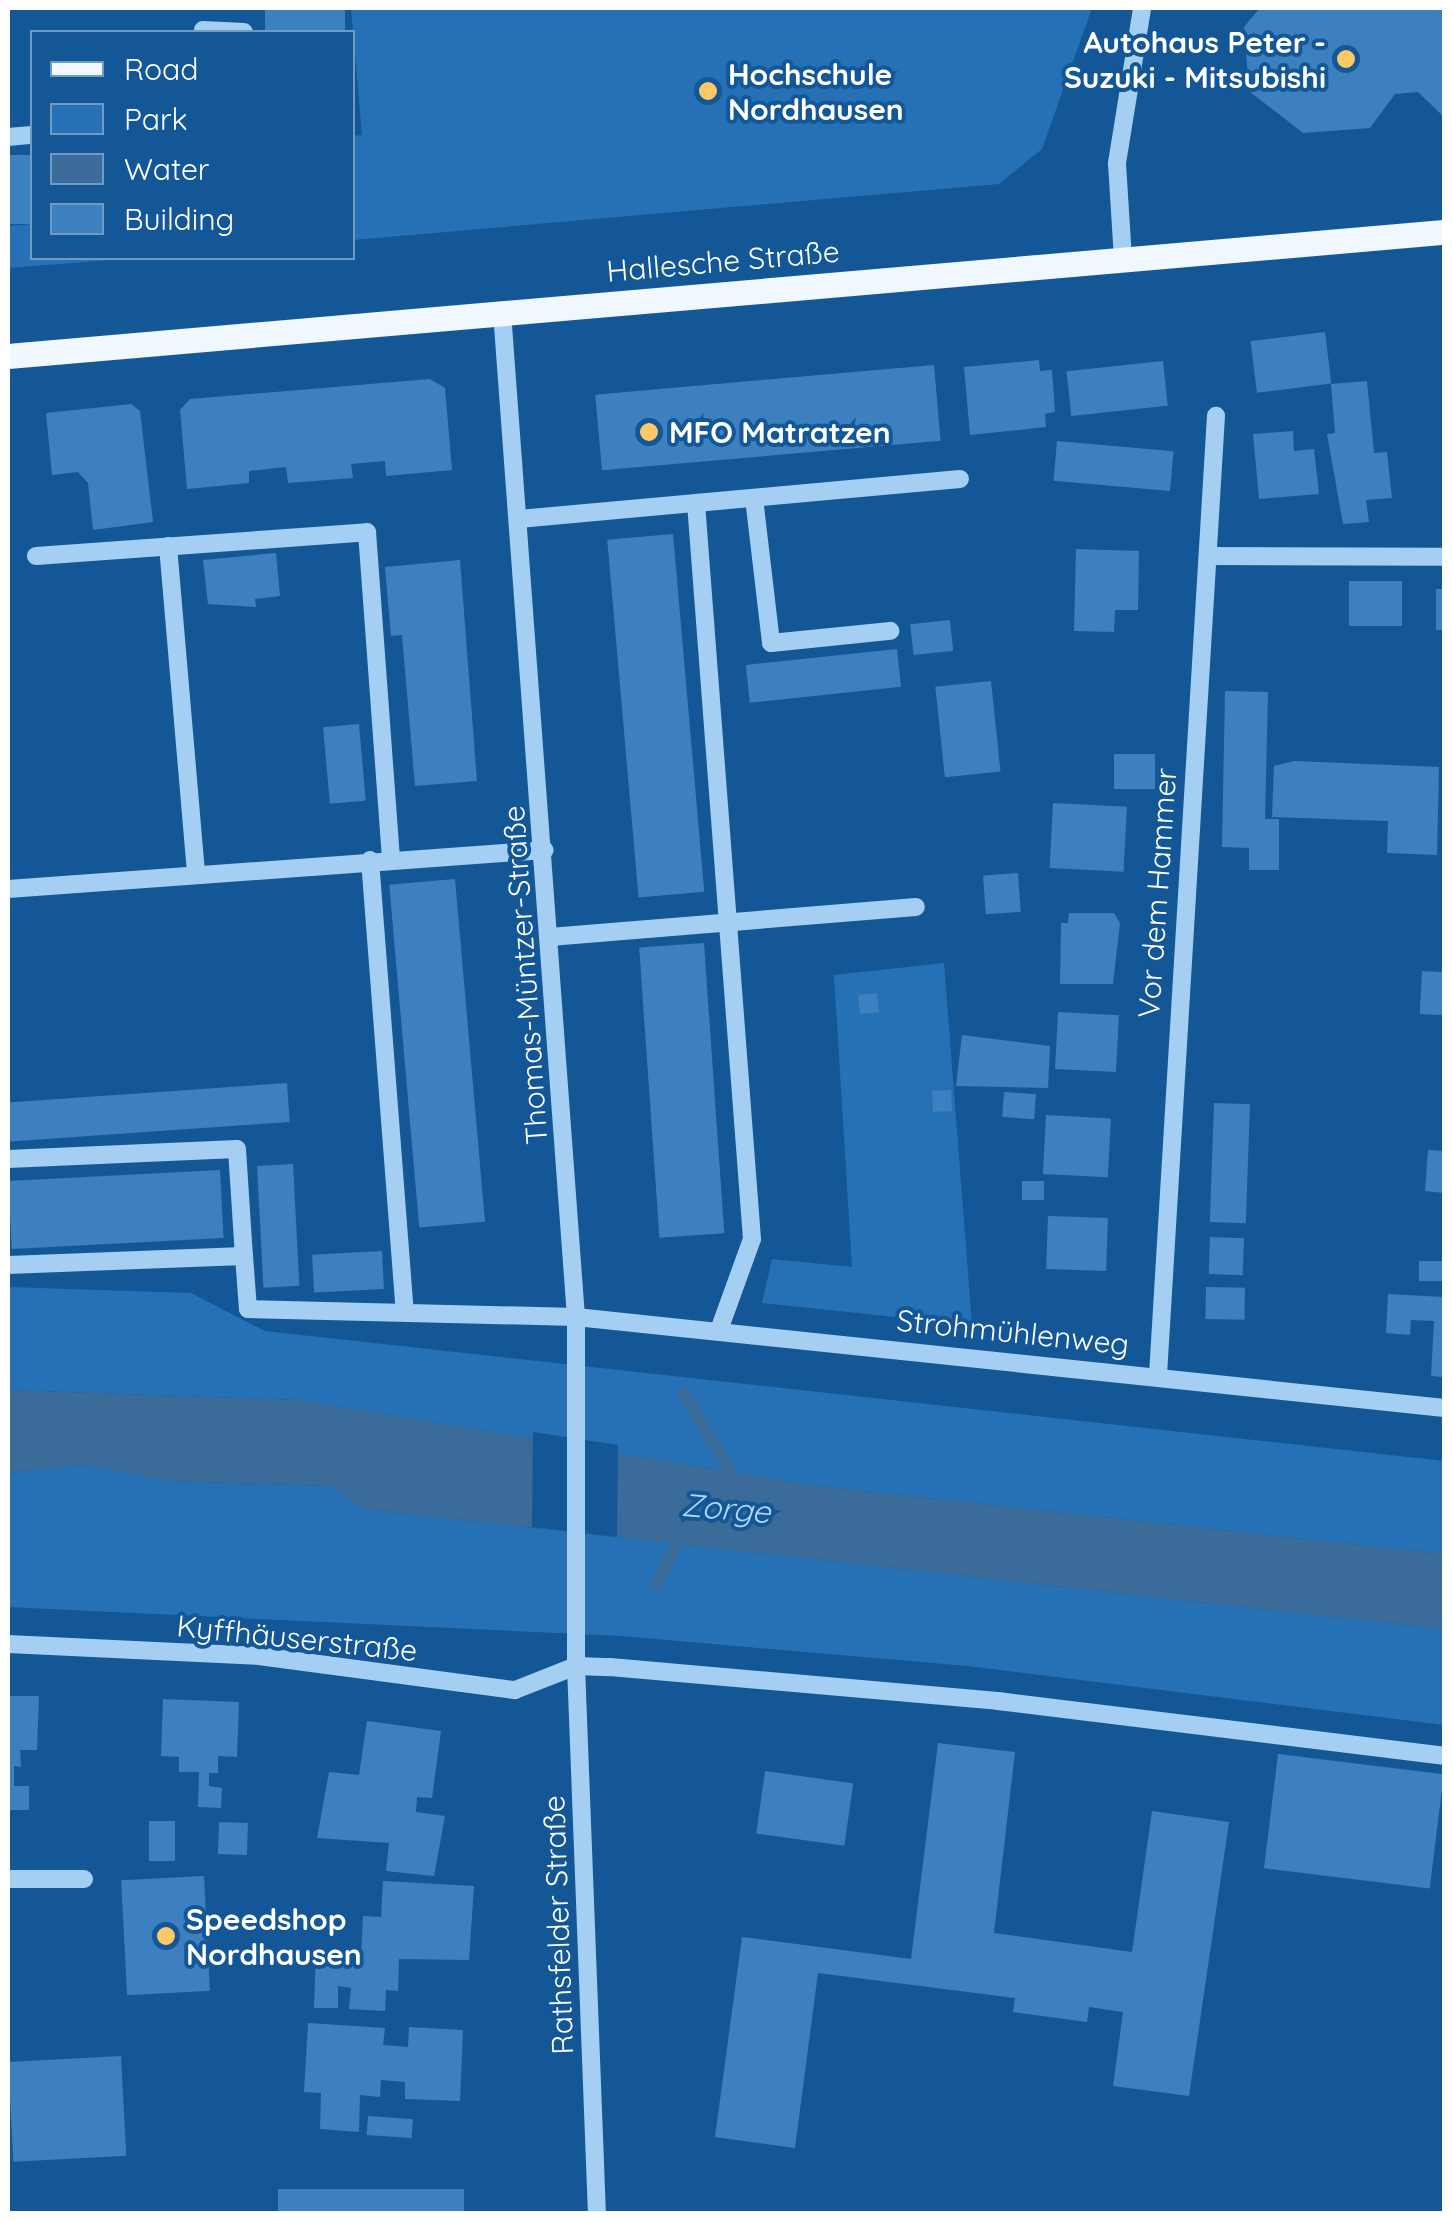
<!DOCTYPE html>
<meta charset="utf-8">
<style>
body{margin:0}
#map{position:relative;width:1452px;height:2221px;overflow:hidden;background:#135797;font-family:Quicksand,sans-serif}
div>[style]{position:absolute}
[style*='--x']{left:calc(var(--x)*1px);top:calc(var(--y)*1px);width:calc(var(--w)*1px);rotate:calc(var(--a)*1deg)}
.green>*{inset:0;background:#2671b6}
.water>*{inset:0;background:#3a6b99}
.pier>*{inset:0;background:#135797}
.stream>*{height:12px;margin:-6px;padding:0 6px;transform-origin:6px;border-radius:6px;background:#3a6b99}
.building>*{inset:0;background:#3d80bf;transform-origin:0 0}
.minor>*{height:18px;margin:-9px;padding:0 9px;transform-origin:9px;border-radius:9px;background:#a5cef3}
.major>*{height:25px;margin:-12.5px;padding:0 12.5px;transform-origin:12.5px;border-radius:12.5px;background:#f1f7ff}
.dots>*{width:28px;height:28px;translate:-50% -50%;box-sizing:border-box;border:5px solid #135797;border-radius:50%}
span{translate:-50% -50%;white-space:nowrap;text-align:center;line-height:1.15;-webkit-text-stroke:8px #135797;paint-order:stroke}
.poi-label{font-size:30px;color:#fff;font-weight:700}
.right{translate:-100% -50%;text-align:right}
.left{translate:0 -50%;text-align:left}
.street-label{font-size:30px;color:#fff}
.water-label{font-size:32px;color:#b2d8f9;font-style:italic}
.frame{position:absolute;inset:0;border:10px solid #fff;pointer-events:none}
.legend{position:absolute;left:30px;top:30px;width:325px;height:230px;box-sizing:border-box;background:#135797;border:2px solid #719ac1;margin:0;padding:12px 18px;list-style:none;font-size:30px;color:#fff}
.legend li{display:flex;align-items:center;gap:20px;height:50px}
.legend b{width:50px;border:2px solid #719ac1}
</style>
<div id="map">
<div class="green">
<div style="clip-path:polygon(351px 8px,1092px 8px,1042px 149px,999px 184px,353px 240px,353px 136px,362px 135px)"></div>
<div style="clip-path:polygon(32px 224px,32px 258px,136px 258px,8px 268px,8px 226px)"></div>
<div style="clip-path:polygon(944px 963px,972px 1325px,762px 1303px,772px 1259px,852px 1267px,834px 975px)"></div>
<div style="clip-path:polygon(8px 1287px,191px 1293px,265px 1331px,1444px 1461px,1444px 1554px,817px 1486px,299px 1400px,8px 1390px)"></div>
<div style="clip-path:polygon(84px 1464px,168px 1481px,330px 1486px,364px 1509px,1444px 1629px,1444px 1725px,967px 1666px,621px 1636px,8px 1607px,8px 1473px)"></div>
</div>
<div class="water">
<div style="clip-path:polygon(8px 1390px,299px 1400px,817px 1486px,1444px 1554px,1444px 1629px,364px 1509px,330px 1486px,168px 1481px,84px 1464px,8px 1473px)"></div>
</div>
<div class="pier">
<div style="clip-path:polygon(533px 1432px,618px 1445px,617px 1537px,532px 1527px)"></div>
</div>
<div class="stream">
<div style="--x:684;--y:1394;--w:103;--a:58.9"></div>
<div style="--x:657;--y:1583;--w:63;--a:-63.4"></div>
</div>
<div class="building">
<div style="left:265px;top:8px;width:80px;height:24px"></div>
<div style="clip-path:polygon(1260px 8px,1444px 8px,1444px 117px,1418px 92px,1395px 94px,1370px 128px,1303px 133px,1249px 91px,1244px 27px)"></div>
<div style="left:32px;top:155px;width:69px;height:24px;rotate:90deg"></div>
<div style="left:1325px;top:332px;width:52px;height:75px;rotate:83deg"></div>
<div style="clip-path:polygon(1039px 360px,1040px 371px,1052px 370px,1055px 412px,1045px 414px,1046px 427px,970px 435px,964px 367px)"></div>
<div style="left:1163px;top:361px;width:45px;height:97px;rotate:84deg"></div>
<div style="left:934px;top:365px;width:76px;height:340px;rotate:85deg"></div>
<div style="clip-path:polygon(430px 379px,445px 388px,452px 470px,386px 476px,385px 461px,351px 464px,353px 478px,288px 483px,286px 467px,249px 471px,249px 483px,187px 489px,180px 410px,190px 399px)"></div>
<div style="clip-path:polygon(1367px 381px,1374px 453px,1387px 452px,1392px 498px,1366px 500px,1369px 522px,1343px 524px,1327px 434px,1335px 433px,1331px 384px)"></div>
<div style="clip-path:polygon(131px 404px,140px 411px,153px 522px,93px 530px,88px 483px,78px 472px,52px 475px,46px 413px)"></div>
<div style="clip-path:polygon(1293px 431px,1294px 451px,1314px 449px,1319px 494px,1259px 499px,1253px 434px)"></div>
<div style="left:1057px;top:441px;width:117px;height:40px;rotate:5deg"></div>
<div style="left:673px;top:534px;width:359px;height:66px;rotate:85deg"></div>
<div style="clip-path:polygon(1076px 549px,1139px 551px,1138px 610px,1115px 610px,1114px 632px,1074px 631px)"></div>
<div style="clip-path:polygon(276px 553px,280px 596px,255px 599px,256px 607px,208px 604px,203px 560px)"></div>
<div style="clip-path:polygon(460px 560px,477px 781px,415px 786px,402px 635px,391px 636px,385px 567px)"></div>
<div style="left:1349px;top:581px;width:53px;height:45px"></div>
<div style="left:1436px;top:589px;width:8px;height:41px"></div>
<div style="left:950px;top:620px;width:31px;height:40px;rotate:84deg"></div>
<div style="left:897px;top:649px;width:38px;height:152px;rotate:84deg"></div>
<div style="left:991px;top:681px;width:91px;height:56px;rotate:84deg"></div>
<div style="clip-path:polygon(1225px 691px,1268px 692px,1265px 819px,1279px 819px,1279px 870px,1249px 870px,1249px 848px,1222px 847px)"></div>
<div style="left:359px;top:724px;width:77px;height:36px;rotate:85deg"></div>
<div style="left:1114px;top:754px;width:41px;height:35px"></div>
<div style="clip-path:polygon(1294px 761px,1439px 767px,1437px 855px,1387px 853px,1388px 821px,1272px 817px,1274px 766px)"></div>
<div style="left:1053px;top:803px;width:74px;height:65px;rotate:3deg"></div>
<div style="left:1018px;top:873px;width:39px;height:35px;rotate:86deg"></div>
<div style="left:455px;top:879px;width:344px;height:66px;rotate:85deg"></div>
<div style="clip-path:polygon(1069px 913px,1114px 913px,1120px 923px,1113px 984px,1060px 984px,1061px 923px,1068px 923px)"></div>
<div style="left:704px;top:943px;width:291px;height:65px;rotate:86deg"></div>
<div style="left:1422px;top:971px;width:22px;height:43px;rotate:3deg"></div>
<div style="left:877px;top:993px;width:19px;height:19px;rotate:84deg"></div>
<div style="left:1058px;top:1012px;width:61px;height:57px;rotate:3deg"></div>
<div style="clip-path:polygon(962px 1035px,1050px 1046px,1048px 1088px,956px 1086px)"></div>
<div style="left:287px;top:1083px;width:39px;height:280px;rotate:86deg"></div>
<div style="left:951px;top:1090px;width:21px;height:19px;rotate:87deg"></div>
<div style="left:1004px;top:1092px;width:32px;height:25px;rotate:4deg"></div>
<div style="left:1214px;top:1103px;width:36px;height:119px;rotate:2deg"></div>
<div style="left:1046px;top:1115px;width:65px;height:59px;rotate:3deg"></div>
<div style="clip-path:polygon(1428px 1150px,1444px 1151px,1444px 1193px,1425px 1191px)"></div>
<div style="left:293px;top:1164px;width:122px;height:36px;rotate:87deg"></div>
<div style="left:220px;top:1170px;width:68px;height:212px;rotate:87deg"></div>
<div style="left:1022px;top:1181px;width:22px;height:19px"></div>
<div style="left:1048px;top:1216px;width:60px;height:53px;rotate:2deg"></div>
<div style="left:1210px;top:1237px;width:34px;height:37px;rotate:2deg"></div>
<div style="left:382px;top:1251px;width:38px;height:70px;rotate:87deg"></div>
<div style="left:1419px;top:1261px;width:23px;height:20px"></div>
<div style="left:1206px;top:1287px;width:39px;height:32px;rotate:1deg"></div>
<div style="clip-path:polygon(1388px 1294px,1444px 1297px,1443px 1377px,1431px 1376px,1434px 1321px,1411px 1320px,1410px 1335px,1386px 1333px)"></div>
<div style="clip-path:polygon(8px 1696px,39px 1696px,37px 1750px,20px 1750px,21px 1767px,14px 1766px,14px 1786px,29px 1786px,29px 1810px,8px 1810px)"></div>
<div style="clip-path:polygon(163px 1699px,239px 1702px,237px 1757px,218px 1756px,218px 1773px,209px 1773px,209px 1786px,222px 1788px,221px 1808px,198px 1807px,199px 1772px,179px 1772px,179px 1757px,161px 1756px)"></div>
<div style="clip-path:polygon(367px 1721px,441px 1731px,432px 1798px,417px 1797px,416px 1812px,445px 1816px,434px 1876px,386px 1871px,389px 1843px,317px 1838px,329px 1772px,359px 1775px)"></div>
<div style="clip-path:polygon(938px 1743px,1015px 1752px,994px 1933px,1132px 1952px,1152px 1811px,1229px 1822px,1189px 2096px,1113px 2086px,1123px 2012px,1089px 2007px,1087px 2022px,1013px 2012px,1015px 1998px,818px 1973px,795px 2148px,715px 2137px,742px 1937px,911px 1959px)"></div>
<div style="left:1278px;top:1754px;width:167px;height:115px;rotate:7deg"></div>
<div style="left:765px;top:1771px;width:89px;height:63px;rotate:8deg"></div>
<div style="left:149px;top:1821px;width:26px;height:40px"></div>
<div style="left:219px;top:1822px;width:29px;height:32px;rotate:2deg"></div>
<div style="left:204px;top:1876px;width:115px;height:83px;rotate:87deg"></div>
<div style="clip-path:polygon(383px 1881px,474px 1886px,469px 1960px,399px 1959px,398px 1991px,386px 1990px,385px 2011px,349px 2009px,351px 1988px,338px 1986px,338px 2008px,314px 2008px,316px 1953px,361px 1957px,363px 1916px,381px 1917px)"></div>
<div style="clip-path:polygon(308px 2023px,385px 2028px,383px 2045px,408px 2047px,409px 2027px,463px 2030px,460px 2101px,405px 2099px,405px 2082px,381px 2080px,380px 2097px,360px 2095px,359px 2132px,320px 2129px,321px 2093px,304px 2092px)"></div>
<div style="left:121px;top:2056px;width:100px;height:113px;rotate:87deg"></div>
<div style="left:368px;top:2116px;width:45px;height:19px;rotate:4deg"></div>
<div style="left:278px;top:2189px;width:186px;height:25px"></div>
</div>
<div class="minor">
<div style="--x:203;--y:30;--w:41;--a:2.8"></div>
<div style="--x:8;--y:137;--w:24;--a:-5"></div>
<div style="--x:1123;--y:259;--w:96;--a:-93.6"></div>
<div style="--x:1117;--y:163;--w:157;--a:-80.8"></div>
<div style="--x:502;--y:312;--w:1008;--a:85.79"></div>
<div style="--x:576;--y:1317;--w:349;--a:90"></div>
<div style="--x:576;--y:1666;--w:548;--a:87.81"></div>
<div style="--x:754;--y:498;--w:146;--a:83.3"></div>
<div style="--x:771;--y:643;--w:120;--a:-5.8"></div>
<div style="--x:696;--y:503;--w:265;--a:-5.2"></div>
<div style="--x:519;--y:519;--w:178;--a:-5.2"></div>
<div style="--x:696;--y:503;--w:738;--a:85.65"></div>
<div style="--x:752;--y:1239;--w:97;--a:109.9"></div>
<div style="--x:168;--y:546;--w:329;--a:85.1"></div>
<div style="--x:36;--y:556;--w:332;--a:-4.1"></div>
<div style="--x:367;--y:532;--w:328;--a:85.8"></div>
<div style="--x:1208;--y:556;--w:236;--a:0.2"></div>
<div style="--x:370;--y:860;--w:452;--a:85.6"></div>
<div style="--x:8;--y:889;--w:538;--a:-4.15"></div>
<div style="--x:550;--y:937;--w:367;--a:-4.7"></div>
<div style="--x:8;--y:1159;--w:229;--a:-2.5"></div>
<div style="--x:237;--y:1149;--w:107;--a:86.3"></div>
<div style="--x:8;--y:1265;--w:236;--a:-2.2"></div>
<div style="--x:244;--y:1256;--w:53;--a:85.7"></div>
<div style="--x:248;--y:1309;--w:328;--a:1.4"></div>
<div style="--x:576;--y:1317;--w:873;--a:5.98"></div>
<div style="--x:1158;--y:1375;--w:961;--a:-86.54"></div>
<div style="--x:8;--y:1644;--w:251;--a:2.7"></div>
<div style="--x:259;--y:1656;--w:258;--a:7.6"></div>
<div style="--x:515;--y:1690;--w:66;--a:-21.5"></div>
<div style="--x:576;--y:1666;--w:34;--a:2"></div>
<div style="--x:610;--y:1667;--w:389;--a:5"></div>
<div style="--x:998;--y:1701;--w:449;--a:7"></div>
<div style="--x:8;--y:1879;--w:76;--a:0"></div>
</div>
<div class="major">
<div style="--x:8;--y:356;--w:1441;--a:-4.94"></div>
</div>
<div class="dots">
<div style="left:1346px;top:59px;background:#ffc867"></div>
<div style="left:708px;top:91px;background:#ffc867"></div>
<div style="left:649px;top:432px;background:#ffc867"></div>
<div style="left:166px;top:1936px;background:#ffc867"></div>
</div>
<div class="poi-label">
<span class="right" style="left:1326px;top:59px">Autohaus Peter -<br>Suzuki - Mitsubishi</span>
<span class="left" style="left:728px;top:91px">Hochschule<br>Nordhausen</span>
<span class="left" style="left:669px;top:432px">MFO Matratzen</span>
<span class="left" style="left:186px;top:1936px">Speedshop<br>Nordhausen</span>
</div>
<div class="street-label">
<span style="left:723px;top:261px;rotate:-5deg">Hallesche Straße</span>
<span style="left:1157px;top:893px;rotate:-86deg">Vor dem Hammer</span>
<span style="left:525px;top:975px;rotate:-94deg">Thomas-Müntzer-Straße</span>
<span style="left:1013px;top:1332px;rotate:6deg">Strohmühlenweg</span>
<span style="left:297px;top:1638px;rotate:6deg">Kyffhäuserstraße</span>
<span style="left:558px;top:1925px;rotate:-92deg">Rathsfelder Straße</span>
</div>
<div class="water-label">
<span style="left:726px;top:1508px;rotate:5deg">Zorge</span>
</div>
<div class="frame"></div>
<ul class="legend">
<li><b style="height:12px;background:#f1f7ff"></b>Road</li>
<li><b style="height:28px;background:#2671b6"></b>Park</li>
<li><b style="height:28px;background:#3a6b99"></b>Water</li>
<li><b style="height:28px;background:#3d80bf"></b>Building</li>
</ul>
</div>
